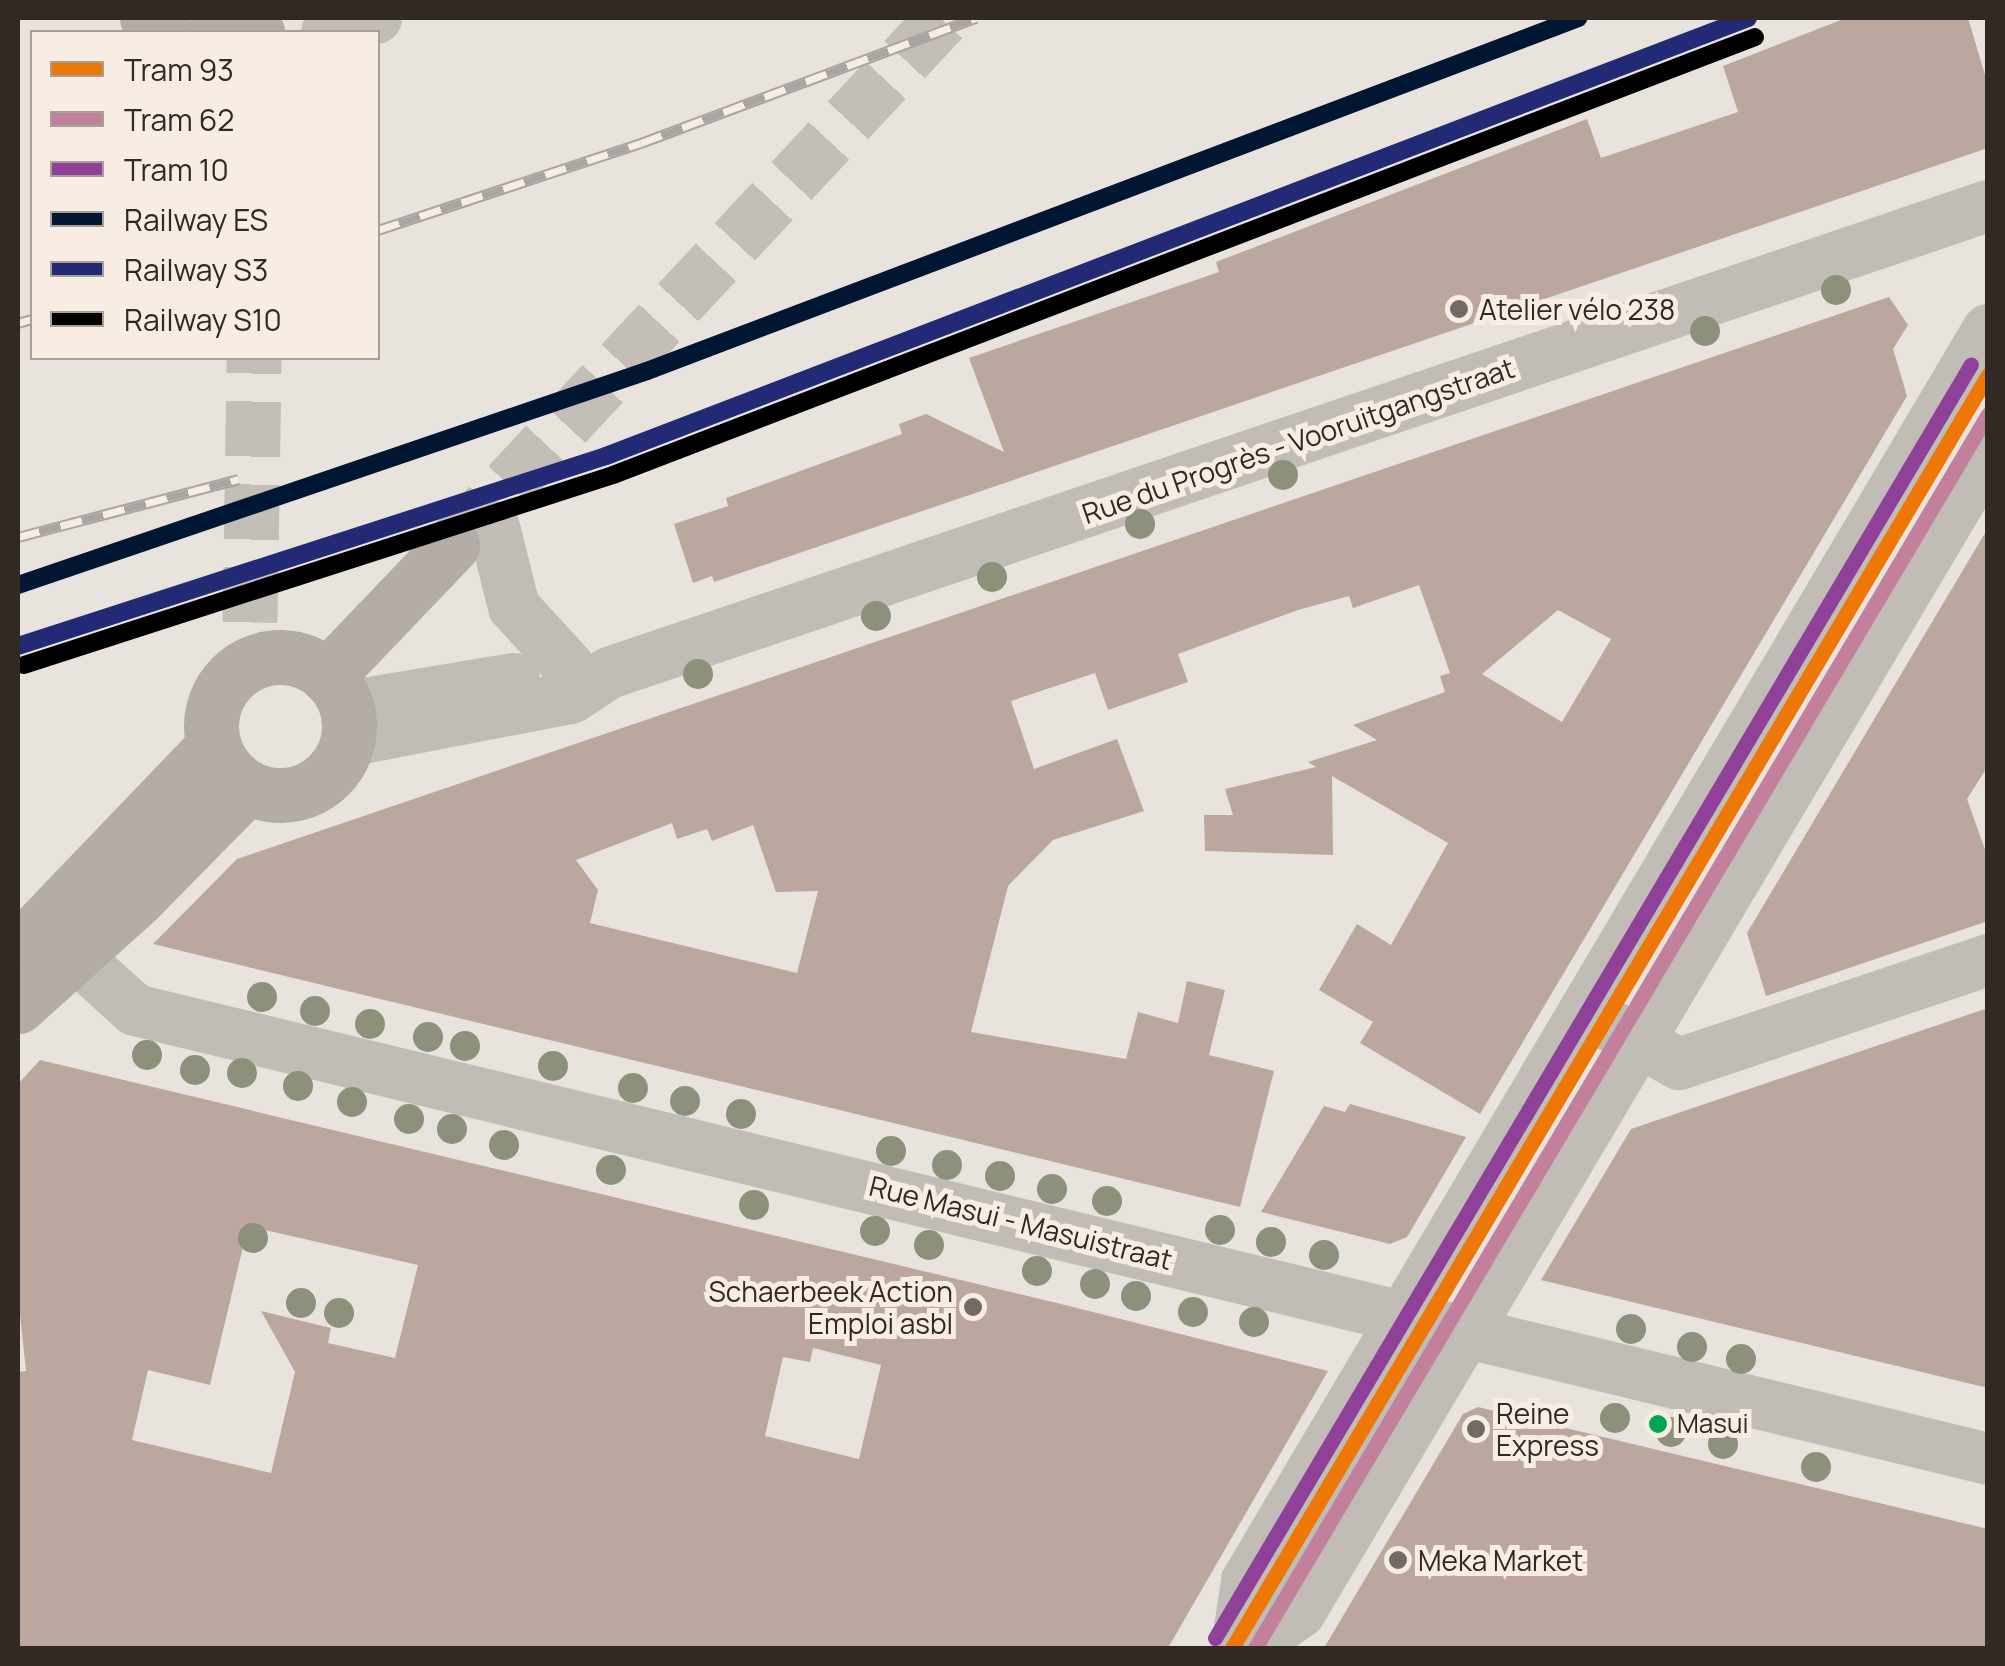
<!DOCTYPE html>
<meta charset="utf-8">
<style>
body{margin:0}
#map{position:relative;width:2005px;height:1666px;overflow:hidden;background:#e9e3dd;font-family:Manrope,sans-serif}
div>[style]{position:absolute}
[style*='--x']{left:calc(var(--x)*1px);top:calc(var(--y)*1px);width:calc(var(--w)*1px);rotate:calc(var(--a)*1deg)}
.building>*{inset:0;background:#bca79f}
.secondary-tunnel>*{height:55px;margin-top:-27.5px;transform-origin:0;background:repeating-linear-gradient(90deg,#c4beb8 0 55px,transparent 0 83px)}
.lane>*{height:25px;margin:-12.5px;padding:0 12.5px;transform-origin:12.5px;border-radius:12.5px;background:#c2bcb7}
.street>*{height:52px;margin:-26px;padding:0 26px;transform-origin:26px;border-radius:26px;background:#c2bcb7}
.secondary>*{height:55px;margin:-27.5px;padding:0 27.5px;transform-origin:27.5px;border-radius:27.5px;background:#b3aca7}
.secondary>.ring{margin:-27.5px;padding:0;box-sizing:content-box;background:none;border:55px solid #b3aca7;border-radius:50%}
.rail>*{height:11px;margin-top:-5.5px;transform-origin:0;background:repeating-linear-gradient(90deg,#f7ede3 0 22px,#aaa5a1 0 44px);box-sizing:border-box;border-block:2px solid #aaa5a1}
.rail-1>*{height:18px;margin:-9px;padding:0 9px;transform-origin:9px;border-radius:9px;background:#011633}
.rail-2>*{height:18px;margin:-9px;padding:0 9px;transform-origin:9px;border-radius:9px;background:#222975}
.rail-3>*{height:18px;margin:-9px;padding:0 9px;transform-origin:9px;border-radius:9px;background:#000}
.tram-1>*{height:15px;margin:-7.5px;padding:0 7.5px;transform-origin:7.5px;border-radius:7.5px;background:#ed7807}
.tram-2>*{height:15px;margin:-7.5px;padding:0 7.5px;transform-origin:7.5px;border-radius:7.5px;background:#c2809c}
.tram-3>*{height:15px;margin:-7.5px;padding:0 7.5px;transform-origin:7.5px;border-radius:7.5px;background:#8f4199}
.trees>*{width:30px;height:30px;margin:-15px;border-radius:50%;background:#8d917b}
.dots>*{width:28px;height:28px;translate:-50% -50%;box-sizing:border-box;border:5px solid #f7ede3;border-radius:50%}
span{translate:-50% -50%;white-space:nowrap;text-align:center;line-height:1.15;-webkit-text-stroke:10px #f7ede3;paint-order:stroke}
.bus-label{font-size:26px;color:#322925}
.left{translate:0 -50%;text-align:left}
.poi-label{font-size:28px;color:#322925}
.right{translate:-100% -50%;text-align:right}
.street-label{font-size:28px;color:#322925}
.frame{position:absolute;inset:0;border:20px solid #322925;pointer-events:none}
.legend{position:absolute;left:30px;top:30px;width:350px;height:330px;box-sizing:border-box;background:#f7ede3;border:2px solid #a89f97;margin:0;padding:12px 18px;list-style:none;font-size:30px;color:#322925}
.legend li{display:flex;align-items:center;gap:20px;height:50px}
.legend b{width:50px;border:2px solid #a89f97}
</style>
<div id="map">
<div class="building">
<div style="clip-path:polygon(1846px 18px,1968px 18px,1988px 85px,1988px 148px,714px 582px,712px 576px,693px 583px,674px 524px,728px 506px,726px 498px,902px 434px,899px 424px,926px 414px,1004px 452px,969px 358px,1219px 272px,1216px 262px,1587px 119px,1601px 158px,1738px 112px,1723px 66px)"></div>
<div style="clip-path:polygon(evenodd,1889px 297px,1908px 325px,1893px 349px,1907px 396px,1480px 1114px,1360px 1043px,1373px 1022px,1319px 990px,1357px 924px,1391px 945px,1448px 843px,1332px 776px,1333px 855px,1205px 851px,1204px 815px,1233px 815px,1225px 789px,1316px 767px,1308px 762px,1377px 740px,1353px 725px,1445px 692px,1440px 676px,1450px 673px,1419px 585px,1353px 608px,1349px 596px,1298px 610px,1178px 654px,1188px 682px,1108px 710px,1095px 673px,1011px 701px,1034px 769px,1117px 739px,1144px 811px,1053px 840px,1008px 886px,971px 1032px,1126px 1059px,1138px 1012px,1178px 1023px,1187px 981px,1225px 990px,1209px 1055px,1274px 1071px,1240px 1207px,153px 944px,237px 859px,1889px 297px,1558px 610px,1611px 639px,1562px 722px,1482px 674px,1558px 610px,1889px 297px,672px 823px,677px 839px,707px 829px,712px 841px,753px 825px,776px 892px,818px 891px,797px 973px,590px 923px,598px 890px,576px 860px,672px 823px)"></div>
<div style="clip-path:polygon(1988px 528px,1988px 766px,1967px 799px,1988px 858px,1988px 921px,1766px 996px,1747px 933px)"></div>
<div style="clip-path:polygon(1988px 1008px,1988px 1388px,1541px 1280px,1631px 1129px)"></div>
<div style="clip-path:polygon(evenodd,40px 1060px,1057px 1303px,1328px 1371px,1168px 1648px,18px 1648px,18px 1372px,26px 1371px,18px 1296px,18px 1084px,40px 1060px,248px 1226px,418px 1265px,395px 1358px,328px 1343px,331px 1328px,261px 1311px,295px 1372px,271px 1473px,132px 1440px,148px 1370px,210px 1385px,248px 1226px,40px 1060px,813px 1348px,881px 1365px,859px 1459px,765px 1436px,783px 1357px,810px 1362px,813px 1348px)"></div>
<div style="clip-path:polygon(1350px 1104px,1466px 1137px,1407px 1237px,1390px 1244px,1261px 1212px,1324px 1106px,1345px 1112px)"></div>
<div style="clip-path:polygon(1478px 1407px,1988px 1529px,1988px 1648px,1324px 1648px,1463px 1414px)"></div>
</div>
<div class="secondary-tunnel">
<div style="--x:452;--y:545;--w:720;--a:-47.03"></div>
<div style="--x:250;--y:622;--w:264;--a:-89.1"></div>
</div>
<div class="lane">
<div style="--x:1255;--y:1625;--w:350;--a:-59.3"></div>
</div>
<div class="street">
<div style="--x:327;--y:32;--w:51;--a:-15.9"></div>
<div style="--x:494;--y:527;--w:82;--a:76"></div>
<div style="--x:514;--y:607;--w:81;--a:47.5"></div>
<div style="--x:346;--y:707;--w:170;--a:-9.5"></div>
<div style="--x:347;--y:741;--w:228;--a:-10.9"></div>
<div style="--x:571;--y:698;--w:45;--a:-33.3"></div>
<div style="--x:609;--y:673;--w:1456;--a:-18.71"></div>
<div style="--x:72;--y:953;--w:85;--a:42.1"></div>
<div style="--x:135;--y:1010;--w:1907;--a:13.62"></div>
<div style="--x:1611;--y:1026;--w:78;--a:29.2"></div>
<div style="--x:1679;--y:1064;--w:326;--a:-18.6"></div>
<div style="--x:1237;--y:1648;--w:68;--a:-81.5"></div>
<div style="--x:1247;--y:1581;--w:1454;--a:-59.36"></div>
<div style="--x:1249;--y:1648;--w:62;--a:-35.2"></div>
<div style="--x:1300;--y:1612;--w:1348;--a:-59.31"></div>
</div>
<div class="secondary">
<div style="--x:147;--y:18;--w:23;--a:38"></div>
<div style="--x:215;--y:32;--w:25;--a:-12"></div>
<div style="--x:239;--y:27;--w:19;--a:16"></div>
<div class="ring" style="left:211px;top:657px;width:83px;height:83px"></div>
<div style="--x:327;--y:676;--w:181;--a:-46.3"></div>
<div style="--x:18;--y:950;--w:281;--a:-46.2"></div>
<div style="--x:18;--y:1006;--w:160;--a:-42"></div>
<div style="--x:137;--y:899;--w:156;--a:-45.5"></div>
</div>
<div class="rail">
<div style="--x:378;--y:230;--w:277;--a:-18.3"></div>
<div style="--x:641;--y:143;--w:358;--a:-20.5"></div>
<div style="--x:18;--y:323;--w:15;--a:-16"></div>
<div style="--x:18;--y:537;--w:228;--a:-14.7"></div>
</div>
<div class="rail-1">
<div style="--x:18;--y:585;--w:664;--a:-18.79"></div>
<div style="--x:647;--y:371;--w:996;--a:-20.76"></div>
</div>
<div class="rail-2">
<div style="--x:18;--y:646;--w:618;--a:-17.91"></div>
<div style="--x:606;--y:456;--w:1223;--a:-20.98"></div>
</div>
<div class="rail-3">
<div style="--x:24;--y:665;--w:619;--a:-17.88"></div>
<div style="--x:613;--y:475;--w:1223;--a:-20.98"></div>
</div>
<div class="tram-1">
<div style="--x:1232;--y:1648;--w:1481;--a:-59.3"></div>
</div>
<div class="tram-2">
<div style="--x:1255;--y:1648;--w:1435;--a:-59.29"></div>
</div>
<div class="tram-3">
<div style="--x:1215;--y:1638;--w:1481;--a:-59.31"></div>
</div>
<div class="trees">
<div style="left:1836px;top:290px"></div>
<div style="left:1705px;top:331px"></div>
<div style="left:1283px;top:475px"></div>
<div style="left:1140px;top:524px"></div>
<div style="left:992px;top:577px"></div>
<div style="left:876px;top:616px"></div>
<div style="left:698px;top:674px"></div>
<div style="left:262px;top:997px"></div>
<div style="left:315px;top:1011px"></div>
<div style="left:370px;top:1024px"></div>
<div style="left:428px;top:1037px"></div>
<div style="left:465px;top:1046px"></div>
<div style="left:147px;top:1055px"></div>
<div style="left:553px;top:1066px"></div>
<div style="left:195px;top:1070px"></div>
<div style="left:242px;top:1073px"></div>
<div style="left:298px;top:1086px"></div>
<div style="left:633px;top:1088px"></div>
<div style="left:685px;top:1101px"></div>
<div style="left:352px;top:1102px"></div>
<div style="left:741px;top:1114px"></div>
<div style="left:409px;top:1119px"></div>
<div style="left:452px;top:1129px"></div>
<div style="left:504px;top:1145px"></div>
<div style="left:891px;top:1151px"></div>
<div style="left:947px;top:1165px"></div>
<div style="left:611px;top:1170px"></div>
<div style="left:1000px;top:1176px"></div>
<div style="left:1052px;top:1189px"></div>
<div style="left:1107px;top:1201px"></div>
<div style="left:754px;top:1205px"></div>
<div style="left:1220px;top:1230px"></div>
<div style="left:875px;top:1231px"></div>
<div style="left:253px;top:1238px"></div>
<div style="left:1271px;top:1242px"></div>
<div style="left:929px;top:1245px"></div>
<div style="left:1324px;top:1255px"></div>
<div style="left:1037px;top:1271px"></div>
<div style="left:1095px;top:1284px"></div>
<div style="left:1136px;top:1296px"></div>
<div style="left:301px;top:1303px"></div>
<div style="left:1193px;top:1312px"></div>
<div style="left:339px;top:1313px"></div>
<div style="left:1254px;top:1322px"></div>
<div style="left:1631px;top:1329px"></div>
<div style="left:1692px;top:1347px"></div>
<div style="left:1741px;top:1359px"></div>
<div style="left:1615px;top:1418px"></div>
<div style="left:1671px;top:1432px"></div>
<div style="left:1723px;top:1444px"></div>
<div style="left:1816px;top:1467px"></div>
</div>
<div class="dots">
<div style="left:1459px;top:309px;background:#726a65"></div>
<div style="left:973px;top:1307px;background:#726a65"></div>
<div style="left:1658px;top:1424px;background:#00a651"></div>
<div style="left:1476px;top:1429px;background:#726a65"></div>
<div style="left:1398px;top:1560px;background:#726a65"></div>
</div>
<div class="bus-label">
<span class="left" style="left:1677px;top:1424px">Masui</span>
</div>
<div class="poi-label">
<span class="left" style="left:1479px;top:309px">Atelier vélo 238</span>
<span class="right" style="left:953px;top:1307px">Schaerbeek Action<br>Emploi asbl</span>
<span class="left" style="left:1496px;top:1429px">Reine<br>Express</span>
<span class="left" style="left:1418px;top:1560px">Meka Market</span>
</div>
<div class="street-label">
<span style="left:1298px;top:440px;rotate:-19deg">Rue du Progrès - Vooruitgangstraat</span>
<span style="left:1021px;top:1222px;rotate:14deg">Rue Masui - Masuistraat</span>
</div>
<div class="frame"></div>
<ul class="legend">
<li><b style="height:12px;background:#ed7807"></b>Tram 93</li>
<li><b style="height:12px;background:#c2809c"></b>Tram 62</li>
<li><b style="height:12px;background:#8f4199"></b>Tram 10</li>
<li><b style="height:12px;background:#011633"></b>Railway ES</li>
<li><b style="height:12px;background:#222975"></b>Railway S3</li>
<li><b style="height:12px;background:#000"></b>Railway S10</li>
</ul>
</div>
